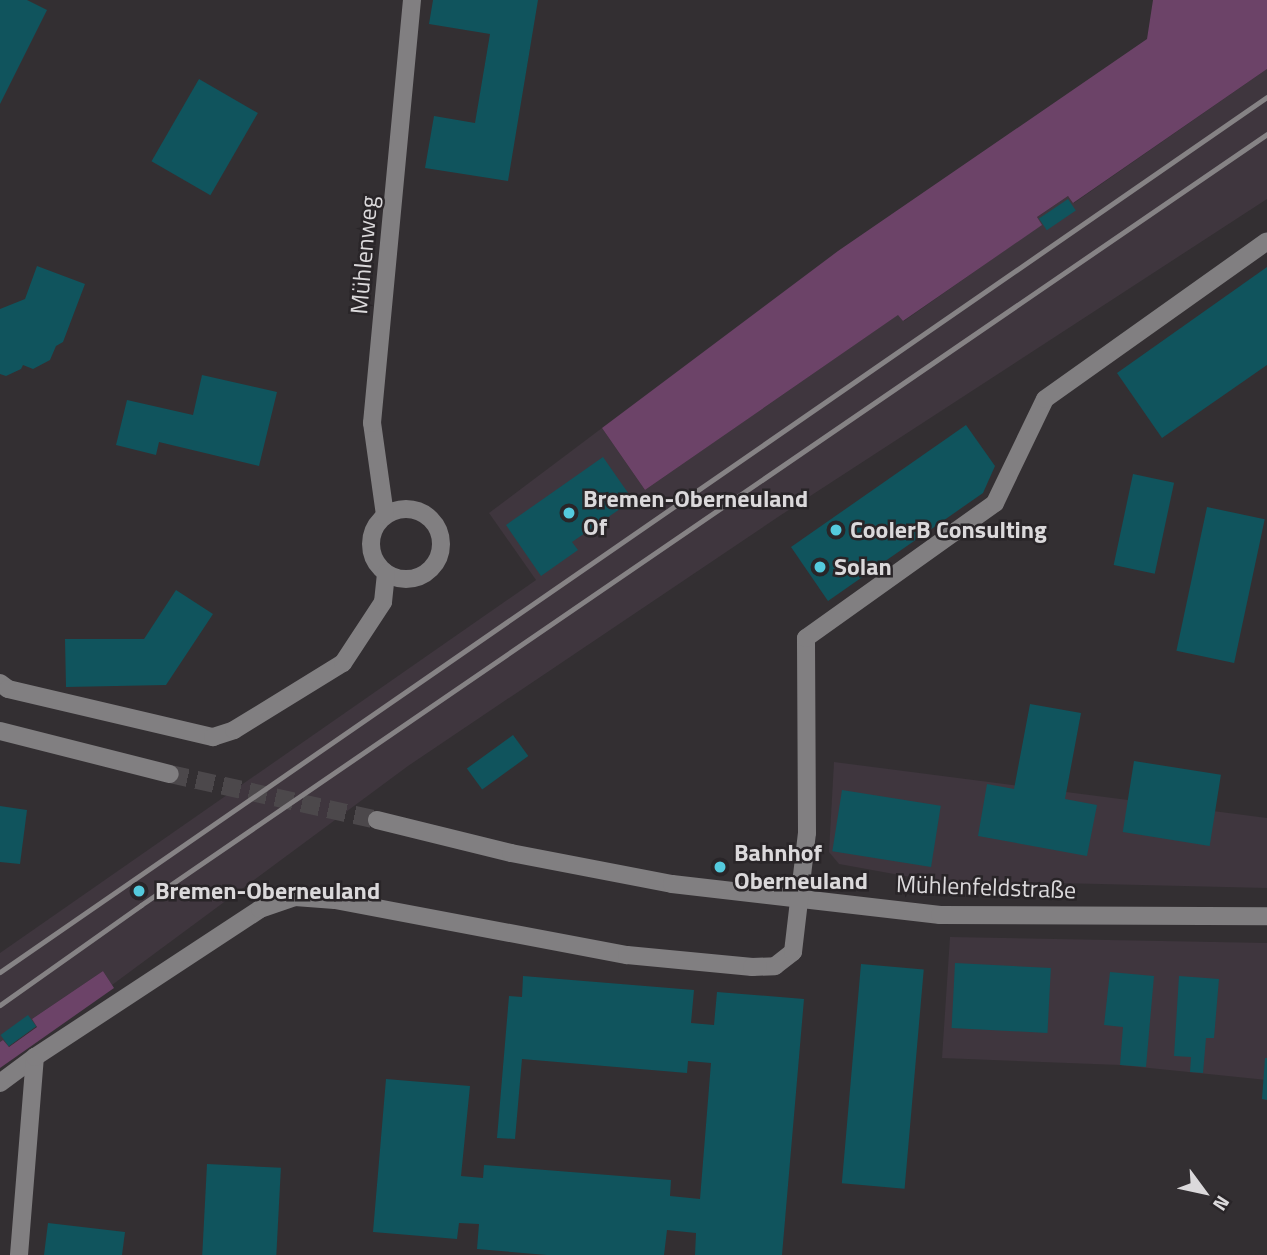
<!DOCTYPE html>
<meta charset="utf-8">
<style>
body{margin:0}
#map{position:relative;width:1267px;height:1255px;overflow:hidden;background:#332f32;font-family:"Titillium Web",sans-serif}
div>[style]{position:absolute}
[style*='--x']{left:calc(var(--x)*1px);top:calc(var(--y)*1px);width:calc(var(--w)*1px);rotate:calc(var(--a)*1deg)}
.built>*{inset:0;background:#3f363e}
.green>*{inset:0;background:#6c4368}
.building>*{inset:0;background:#10545d;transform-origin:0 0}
.minor-tunnel>*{height:18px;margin-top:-9px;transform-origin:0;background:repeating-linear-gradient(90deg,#4c484b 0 18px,transparent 0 27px)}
.minor>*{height:18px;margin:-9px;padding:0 9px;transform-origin:9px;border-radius:9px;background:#817f81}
.minor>.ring{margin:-9px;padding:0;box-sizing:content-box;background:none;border:18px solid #817f81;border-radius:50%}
.rail>*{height:5px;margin:-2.5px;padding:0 2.5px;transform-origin:2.5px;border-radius:2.5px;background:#868385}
.dots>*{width:19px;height:19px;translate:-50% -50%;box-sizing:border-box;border:4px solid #292528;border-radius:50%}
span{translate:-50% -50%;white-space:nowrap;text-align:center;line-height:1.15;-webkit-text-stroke:5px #292528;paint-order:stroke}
.street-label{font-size:24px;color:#dbd9db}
.poi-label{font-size:24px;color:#dbd9db;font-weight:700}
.left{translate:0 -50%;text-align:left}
.north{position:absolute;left:1169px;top:1157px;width:70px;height:70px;-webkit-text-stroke:5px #292528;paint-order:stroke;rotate:123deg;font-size:19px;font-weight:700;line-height:28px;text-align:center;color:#dbd9db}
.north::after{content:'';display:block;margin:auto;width:24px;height:32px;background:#dbd9db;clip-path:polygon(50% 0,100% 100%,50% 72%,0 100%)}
</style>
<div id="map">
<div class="built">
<div style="clip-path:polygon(1267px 69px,1267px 199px,781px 515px,408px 766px,112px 985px,103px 971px,32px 1019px,37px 1026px,8px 1047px,3px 1040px,0 1042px,0 953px,536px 580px,489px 513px,602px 428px,645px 490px,899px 314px,904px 321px,1041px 225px,1037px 217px,1068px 196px,1074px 203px)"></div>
<div style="clip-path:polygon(834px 762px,1267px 818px,1267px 888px,927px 880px,839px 864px,829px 852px)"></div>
<div style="clip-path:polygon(950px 937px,1267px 943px,1267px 1080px,1120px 1065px,942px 1058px)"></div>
</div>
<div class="green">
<div style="clip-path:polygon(1153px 0,1267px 0,1267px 69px,1073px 203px,1068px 196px,1037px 217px,1042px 225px,903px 321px,898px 315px,645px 490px,602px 428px,838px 251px,1147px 39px)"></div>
<div style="clip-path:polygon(103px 971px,114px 988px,0 1068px,0 1042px,3px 1040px,9px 1047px,37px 1027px,32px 1019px)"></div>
</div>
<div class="building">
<div style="clip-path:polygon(0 0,27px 0,47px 10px,0 104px)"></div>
<div style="clip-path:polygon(433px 0,538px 0,508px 181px,425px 168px,434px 116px,475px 123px,490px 34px,429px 24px)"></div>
<div style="left:199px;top:79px;width:68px;height:95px;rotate:30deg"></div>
<div style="left:1068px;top:199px;width:14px;height:35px;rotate:56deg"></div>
<div style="clip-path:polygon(37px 266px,85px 284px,63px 342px,56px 346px,50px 360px,33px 369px,23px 365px,21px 369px,6px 376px,0 374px,0 309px,25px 299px)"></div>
<div style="clip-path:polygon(1267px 267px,1267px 365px,1162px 438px,1117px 373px)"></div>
<div style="clip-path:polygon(202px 375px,277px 392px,259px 466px,159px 442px,156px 455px,116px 445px,127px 400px,193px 415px)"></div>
<div style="clip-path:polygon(966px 425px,995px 466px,983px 493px,828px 601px,791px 547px)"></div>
<div style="clip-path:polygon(603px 457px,633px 500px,572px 542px,578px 550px,541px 576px,506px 525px)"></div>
<div style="left:1133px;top:474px;width:42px;height:93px;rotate:12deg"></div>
<div style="left:1207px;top:507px;width:59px;height:147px;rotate:12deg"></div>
<div style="clip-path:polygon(176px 590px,213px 614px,166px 685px,66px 687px,65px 639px,144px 639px)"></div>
<div style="clip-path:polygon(1030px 704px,1081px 713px,1065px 799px,1097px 805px,1087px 856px,978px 836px,987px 784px,1014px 789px)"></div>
<div style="left:513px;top:735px;width:26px;height:57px;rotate:54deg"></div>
<div style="left:1134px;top:761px;width:88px;height:72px;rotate:9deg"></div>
<div style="left:842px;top:790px;width:100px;height:62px;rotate:9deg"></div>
<div style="clip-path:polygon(0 806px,27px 810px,20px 864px,0 862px)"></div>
<div style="left:955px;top:963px;width:96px;height:65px;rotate:3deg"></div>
<div style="left:861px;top:964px;width:63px;height:220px;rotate:5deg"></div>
<div style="clip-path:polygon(1110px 972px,1154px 976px,1146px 1067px,1120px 1065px,1123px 1027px,1104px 1025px)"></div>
<div style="clip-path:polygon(523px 976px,694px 990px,691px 1023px,714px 1025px,717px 992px,804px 999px,782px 1255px,695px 1255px,696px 1233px,667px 1230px,664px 1255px,547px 1255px,477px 1249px,479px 1224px,459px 1223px,457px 1239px,373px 1232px,386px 1079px,470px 1086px,461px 1176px,483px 1178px,484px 1165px,671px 1180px,670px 1196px,700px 1199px,711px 1063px,688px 1061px,687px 1073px,522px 1059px,515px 1139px,497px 1138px,509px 996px,522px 997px)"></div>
<div style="clip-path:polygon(1179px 976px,1219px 979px,1214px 1038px,1206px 1038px,1203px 1073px,1190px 1072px,1191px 1057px,1174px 1056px)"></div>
<div style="left:28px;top:1015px;width:14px;height:34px;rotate:54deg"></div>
<div style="clip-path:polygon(1265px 1058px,1267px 1058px,1267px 1100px,1262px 1099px)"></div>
<div style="left:207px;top:1164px;width:74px;height:91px;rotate:3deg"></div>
<div style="clip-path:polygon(48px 1223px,125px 1232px,122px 1255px,44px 1255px)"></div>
</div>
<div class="minor-tunnel">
<div style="--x:170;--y:774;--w:212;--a:12.5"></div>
</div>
<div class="minor">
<div class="ring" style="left:371px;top:509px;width:52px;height:52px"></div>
<div style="--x:385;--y:515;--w:93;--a:-98"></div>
<div style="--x:372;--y:423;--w:425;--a:-84.6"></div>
<div style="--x:0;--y:683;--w:10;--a:37"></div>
<div style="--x:8;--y:689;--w:211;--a:13.2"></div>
<div style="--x:213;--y:737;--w:22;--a:-18"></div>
<div style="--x:234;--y:730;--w:128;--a:-31.6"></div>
<div style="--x:343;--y:663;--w:73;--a:-56.7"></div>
<div style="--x:383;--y:602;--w:29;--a:-84"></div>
<div style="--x:0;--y:731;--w:175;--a:14.2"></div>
<div style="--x:377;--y:820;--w:138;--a:13.8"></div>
<div style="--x:511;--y:853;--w:164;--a:10.9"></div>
<div style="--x:672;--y:884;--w:270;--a:6.6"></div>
<div style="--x:940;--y:915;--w:327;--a:0.2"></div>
<div style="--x:0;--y:1083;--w:44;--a:-36.6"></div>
<div style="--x:19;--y:1255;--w:199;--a:-85.4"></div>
<div style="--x:35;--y:1057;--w:269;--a:-33.3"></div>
<div style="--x:260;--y:909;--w:37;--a:-19"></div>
<div style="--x:295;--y:897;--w:40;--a:4.3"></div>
<div style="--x:335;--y:900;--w:297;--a:10.7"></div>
<div style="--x:627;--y:955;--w:126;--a:5.5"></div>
<div style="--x:752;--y:967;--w:23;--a:-2"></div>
<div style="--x:775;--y:966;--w:23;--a:-38"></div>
<div style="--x:793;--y:952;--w:120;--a:-83.3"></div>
<div style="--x:807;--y:833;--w:195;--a:-90.3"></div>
<div style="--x:806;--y:638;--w:232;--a:-35.5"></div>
<div style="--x:995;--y:503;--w:115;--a:-64.3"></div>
<div style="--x:1045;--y:399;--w:272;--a:-35.4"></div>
</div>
<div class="rail">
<div style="--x:0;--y:972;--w:1540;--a:-34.63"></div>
<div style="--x:0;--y:1005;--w:173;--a:-35.3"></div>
<div style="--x:141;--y:905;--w:1365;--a:-34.4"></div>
</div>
<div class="dots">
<div style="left:569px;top:513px;background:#54cadd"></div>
<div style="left:836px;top:530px;background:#54cadd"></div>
<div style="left:820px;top:567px;background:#54cadd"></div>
<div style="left:720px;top:867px;background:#54cadd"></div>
<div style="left:139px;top:891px;background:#54cadd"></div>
</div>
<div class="street-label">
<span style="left:364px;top:255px;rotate:-85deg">Mühlenweg</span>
<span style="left:986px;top:887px;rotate:2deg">Mühlenfeldstraße</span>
</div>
<div class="poi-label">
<span class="left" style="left:583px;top:513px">Bremen-Oberneuland<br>Of</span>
<span class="left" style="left:850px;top:530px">CoolerB Consulting</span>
<span class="left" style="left:834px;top:567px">Solan</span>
<span class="left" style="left:734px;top:867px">Bahnhof<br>Oberneuland</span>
<span class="left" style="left:155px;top:891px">Bremen-Oberneuland</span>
</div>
<div class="north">N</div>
</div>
